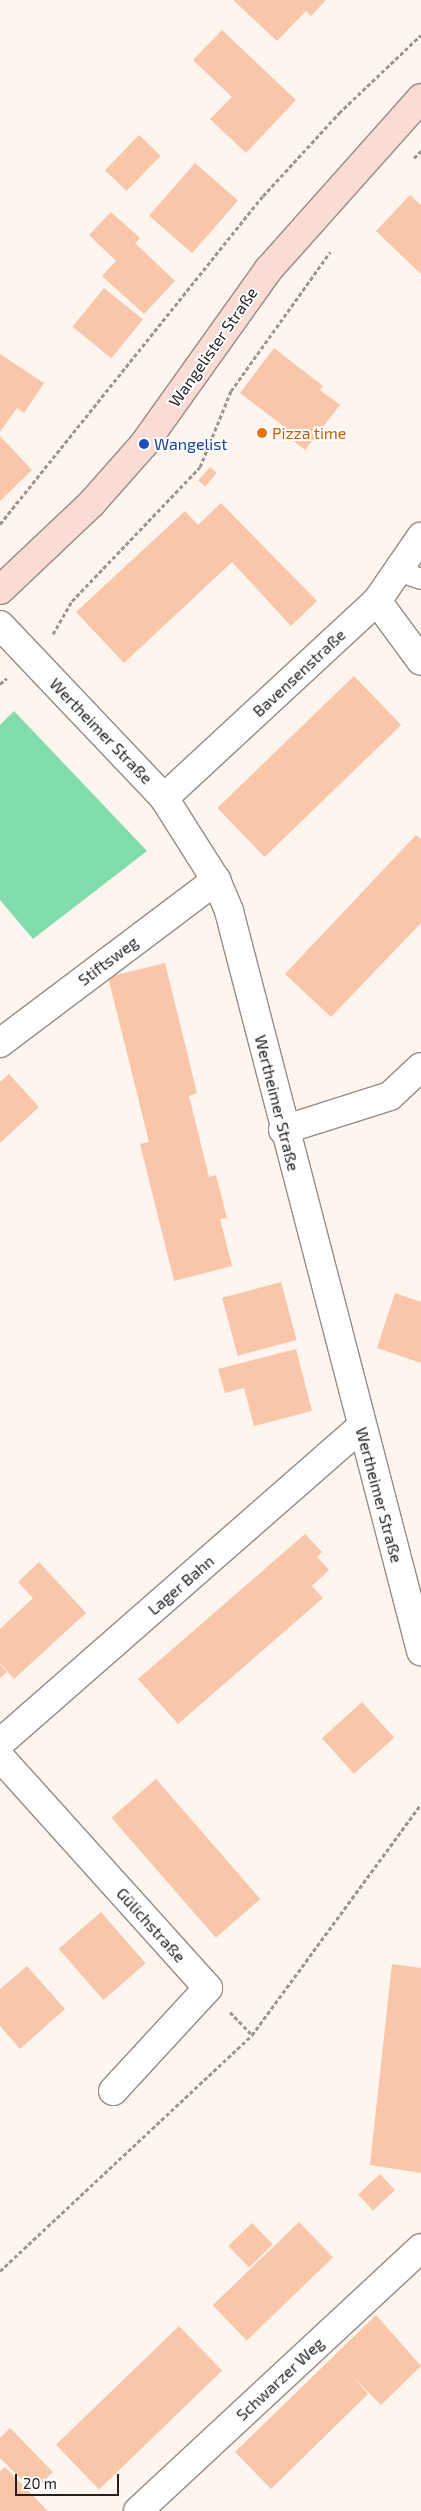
<!DOCTYPE html>
<meta charset="utf-8">
<style>
body{margin:0}
#map{position:relative;width:421px;height:2511px;overflow:hidden;background:#fef5ef;font-family:"Exo 2",sans-serif}
div>[style]{position:absolute}
[style*='--x']{left:calc(var(--x)*1px);top:calc(var(--y)*1px);width:calc(var(--w)*1px);rotate:calc(var(--a)*1deg)}
.green>*{inset:0;background:#80dcab}
.building>*{inset:0;background:#f9c6a9;transform-origin:0 0}
.path>*{height:3px;margin-top:-1.5px;transform-origin:0;background:repeating-linear-gradient(90deg,#9b9490 0 4px,transparent 0 6.5px)}
.roads{filter:drop-shadow(1px 0 #958c88) drop-shadow(-1px 0 #958c88) drop-shadow(0 1px #958c88) drop-shadow(0 -1px #958c88)}
.service>*{height:20px;margin:-10px;padding:0 10px;transform-origin:10px;border-radius:10px;background:#fff}
.minor>*{height:28px;margin:-14px;padding:0 14px;transform-origin:14px;border-radius:14px;background:#fff}
.primary>*{height:28px;margin:-14px;padding:0 14px;transform-origin:14px;border-radius:14px;background:#fadcd4}
.dots>*{width:14px;height:14px;translate:-50% -50%;box-sizing:border-box;border:2px solid #fff;border-radius:50%}
span{translate:-50% -50%;white-space:nowrap;text-align:center;line-height:1.15;-webkit-text-stroke:4px #fff;paint-order:stroke}
.street-label{font-size:16px;color:#24201e}
.food-label{font-size:16px;color:#c56008}
.left{translate:0 -50%;text-align:left}
.transit-label{font-size:16px;color:#164399}
.scale{position:absolute;left:15px;top:2474px;width:104px;height:22px;box-sizing:border-box;border:2px solid #24201e;border-top:0;padding-left:6px;font-size:15px;line-height:18px;white-space:nowrap;color:#24201e;-webkit-text-stroke:4px #fff;paint-order:stroke}
</style>
<div id="map">
<div class="green">
<div style="clip-path:polygon(14px 711px,147px 851px,33px 939px,0 900px,0 725px)"></div>
</div>
<div class="building">
<div style="clip-path:polygon(233px 0,326px 0,311px 16px,306px 11px,277px 41px)"></div>
<div style="clip-path:polygon(222px 30px,296px 100px,246px 153px,210px 119px,232px 97px,193px 60px)"></div>
<div style="left:139px;top:135px;width:30px;height:49px;rotate:44deg"></div>
<div style="left:195px;top:163px;width:57px;height:70px;rotate:41deg"></div>
<div style="clip-path:polygon(410px 195px,421px 205px,421px 274px,376px 231px)"></div>
<div style="clip-path:polygon(111px 212px,140px 238px,135px 243px,175px 281px,144px 314px,102px 276px,116px 261px,89px 235px)"></div>
<div style="left:104px;top:288px;width:50px;height:50px;rotate:39deg"></div>
<div style="clip-path:polygon(274px 348px,323px 386px,320px 390px,340px 405px,305px 450px,282px 432px,286px 428px,240px 393px)"></div>
<div style="clip-path:polygon(0 354px,44px 383px,24px 413px,17px 408px,0 432px)"></div>
<div style="clip-path:polygon(0 436px,32px 470px,0 501px)"></div>
<div style="left:210px;top:467px;width:9px;height:18px;rotate:41deg"></div>
<div style="clip-path:polygon(221px 503px,317px 601px,291px 626px,232px 562px,124px 663px,76px 612px,185px 511px,198px 525px)"></div>
<div style="left:354px;top:676px;width:68px;height:190px;rotate:46deg"></div>
<div style="clip-path:polygon(416px 835px,421px 839px,421px 923px,331px 1017px,285px 974px)"></div>
<div style="clip-path:polygon(165px 963px,197px 1093px,189px 1096px,209px 1177px,216px 1175px,227px 1218px,220px 1219px,232px 1266px,174px 1281px,140px 1144px,149px 1142px,108px 977px)"></div>
<div style="clip-path:polygon(9px 1074px,39px 1107px,0 1143px,0 1082px)"></div>
<div style="left:281px;top:1282px;width:60px;height:61px;rotate:75deg"></div>
<div style="clip-path:polygon(395px 1293px,421px 1302px,421px 1363px,377px 1348px)"></div>
<div style="clip-path:polygon(296px 1349px,312px 1411px,254px 1426px,244px 1388px,225px 1393px,218px 1369px)"></div>
<div style="clip-path:polygon(305px 1534px,322px 1552px,317px 1557px,329px 1570px,312px 1586px,323px 1598px,178px 1724px,138px 1679px)"></div>
<div style="clip-path:polygon(39px 1562px,86px 1613px,14px 1679px,0 1663px,0 1629px,33px 1598px,18px 1582px)"></div>
<div style="clip-path:polygon(0 1664px,7px 1672px,0 1678px)"></div>
<div style="left:362px;top:1702px;width:48px;height:54px;rotate:48deg"></div>
<div style="left:156px;top:1779px;width:159px;height:59px;rotate:49deg"></div>
<div style="left:101px;top:1912px;width:68px;height:56px;rotate:49deg"></div>
<div style="clip-path:polygon(392px 1964px,421px 1968px,421px 2173px,370px 2165px)"></div>
<div style="clip-path:polygon(27px 1966px,65px 2009px,20px 2049px,0 2026px,0 1989px)"></div>
<div style="left:380px;top:2174px;width:22px;height:30px;rotate:47deg"></div>
<div style="left:299px;top:2222px;width:49px;height:120px;rotate:46deg"></div>
<div style="left:252px;top:2223px;width:30px;height:33px;rotate:46deg"></div>
<div style="clip-path:polygon(376px 2315px,421px 2366px,381px 2405px,351px 2375px,368px 2394px,271px 2489px,235px 2452px)"></div>
<div style="left:179px;top:2326px;width:62px;height:171px;rotate:46deg"></div>
<div style="clip-path:polygon(10px 2428px,53px 2472px,33px 2491px,0 2458px,0 2438px)"></div>
<div style="clip-path:polygon(5px 2467px,48px 2511px,0 2511px,0 2471px)"></div>
</div>
<div class="path">
<div style="--x:414;--y:158;--w:10;--a:-45"></div>
<div style="--x:0;--y:524;--w:420;--a:-51.3"></div>
<div style="--x:263;--y:196;--w:113;--a:-47.5"></div>
<div style="--x:339;--y:113;--w:113;--a:-43.6"></div>
<div style="--x:53;--y:634;--w:38;--a:-60"></div>
<div style="--x:72;--y:601;--w:185;--a:-46.3"></div>
<div style="--x:200;--y:467;--w:82;--a:-67.8"></div>
<div style="--x:231;--y:391;--w:171;--a:-54.5"></div>
<div style="--x:0;--y:684;--w:9;--a:-41"></div>
<div style="--x:230;--y:2012;--w:32;--a:46"></div>
<div style="--x:0;--y:2271;--w:345;--a:-43.1"></div>
<div style="--x:252;--y:2035;--w:286;--a:-53.8"></div>
</div>
<div class="roads">
<div class="service">
<div style="--x:398;--y:571;--w:24;--a:19"></div>
</div>
<div class="minor">
<div style="--x:377;--y:601;--w:74;--a:53.7"></div>
<div style="--x:0;--y:625;--w:238;--a:46.5"></div>
<div style="--x:164;--y:798;--w:97;--a:57.6"></div>
<div style="--x:216;--y:880;--w:34;--a:67"></div>
<div style="--x:229;--y:911;--w:765;--a:75.45"></div>
<div style="--x:164;--y:798;--w:290;--a:-42.8"></div>
<div style="--x:377;--y:601;--w:78;--a:-55.5"></div>
<div style="--x:0;--y:1043;--w:271;--a:-37"></div>
<div style="--x:283;--y:1130;--w:112;--a:-17.6"></div>
<div style="--x:390;--y:1096;--w:42;--a:-43.1"></div>
<div style="--x:0;--y:1743;--w:480;--a:-41.2"></div>
<div style="--x:0;--y:1757;--w:311;--a:48"></div>
<div style="--x:208;--y:1988;--w:140;--a:132.7"></div>
<div style="--x:138;--y:2511;--w:386;--a:-42.9"></div>
</div>
<div class="primary">
<div style="--x:0;--y:590;--w:125;--a:-43.4"></div>
<div style="--x:91;--y:504;--w:80;--a:-48.5"></div>
<div style="--x:144;--y:444;--w:214;--a:-54.5"></div>
<div style="--x:268;--y:270;--w:230;--a:-48.3"></div>
</div>
</div>
<div class="dots">
<div style="left:262px;top:433px;background:#e8710a"></div>
<div style="left:144px;top:444px;background:#1a4fb4"></div>
</div>
<div class="street-label">
<span style="left:213px;top:347px;rotate:-55deg">Wangelister Straße</span>
<span style="left:299px;top:673px;rotate:-43deg">Bavensenstraße</span>
<span style="left:101px;top:731px;rotate:46deg">Wertheimer Straße</span>
<span style="left:108px;top:961px;rotate:-37deg">Stiftsweg</span>
<span style="left:277px;top:1103px;rotate:76deg">Wertheimer Straße</span>
<span style="left:379px;top:1495px;rotate:75deg">Wertheimer Straße</span>
<span style="left:181px;top:1585px;rotate:-41deg">Lager Bahn</span>
<span style="left:151px;top:1925px;rotate:48deg">Gülichstraße</span>
<span style="left:280px;top:2379px;rotate:-43deg">Schwarzer Weg</span>
</div>
<div class="food-label">
<span class="left" style="left:272px;top:433px">Pizza time</span>
</div>
<div class="transit-label">
<span class="left" style="left:154px;top:444px">Wangelist</span>
</div>
<div class="scale">20 m</div>
</div>
